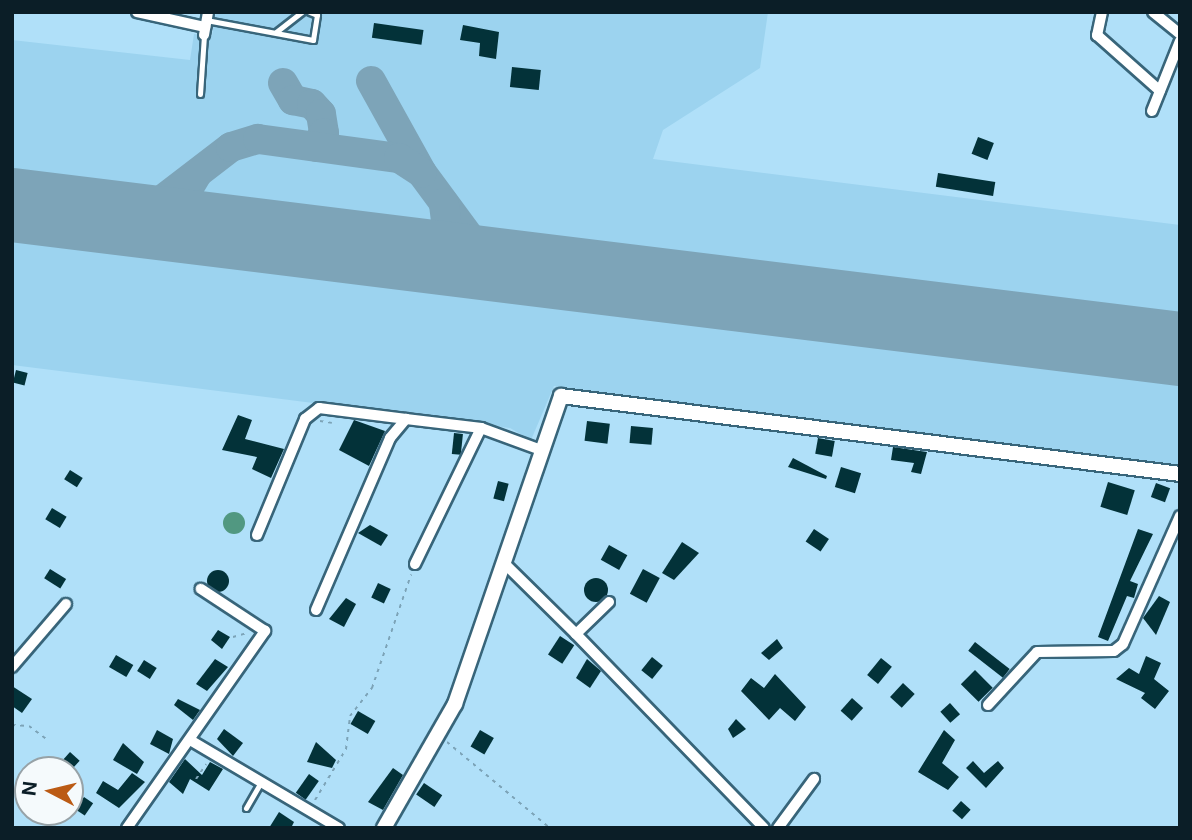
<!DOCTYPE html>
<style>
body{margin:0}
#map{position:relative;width:1192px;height:840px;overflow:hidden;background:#b0e0f9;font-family:Inter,sans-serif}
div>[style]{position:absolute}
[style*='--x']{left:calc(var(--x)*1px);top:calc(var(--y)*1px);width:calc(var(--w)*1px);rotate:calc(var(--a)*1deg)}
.built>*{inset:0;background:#9cd3ef}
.water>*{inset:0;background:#519881}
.round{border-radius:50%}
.taxiway>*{height:30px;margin:-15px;padding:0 15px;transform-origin:15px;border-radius:15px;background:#7da4b8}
.runway>*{height:74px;margin:-37px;padding:0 37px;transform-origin:37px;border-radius:37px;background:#7da4b8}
.building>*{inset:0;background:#033239;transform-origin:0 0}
.path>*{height:2px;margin-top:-1px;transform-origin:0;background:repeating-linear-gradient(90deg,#7ca3b7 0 3.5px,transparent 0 8.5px)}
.roads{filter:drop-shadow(2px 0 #38657a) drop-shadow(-2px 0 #38657a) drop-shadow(0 2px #38657a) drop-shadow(0 -2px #38657a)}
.service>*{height:5px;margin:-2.5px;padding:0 2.5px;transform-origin:2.5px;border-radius:2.5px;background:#fff}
.minor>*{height:10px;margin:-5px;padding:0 5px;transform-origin:5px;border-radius:5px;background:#fff}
.tertiary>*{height:14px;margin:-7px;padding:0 7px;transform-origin:7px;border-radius:7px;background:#fff}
span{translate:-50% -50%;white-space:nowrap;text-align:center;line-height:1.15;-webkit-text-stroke:7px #f5fafc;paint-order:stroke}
.frame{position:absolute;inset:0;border:14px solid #0b1e27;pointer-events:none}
.north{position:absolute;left:14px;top:756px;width:70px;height:70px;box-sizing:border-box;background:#f5fafc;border:2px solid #97a2a7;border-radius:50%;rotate:277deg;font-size:19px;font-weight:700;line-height:28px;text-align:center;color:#0b1e27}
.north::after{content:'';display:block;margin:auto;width:24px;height:32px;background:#bb5b15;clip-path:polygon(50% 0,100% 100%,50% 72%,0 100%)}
</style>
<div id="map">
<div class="built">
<div style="clip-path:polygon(216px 12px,768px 12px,760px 68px,663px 130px,653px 159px,1180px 225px,1180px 466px,554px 386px,531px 440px,510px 428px,12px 365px,12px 40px,190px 60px,194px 34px,212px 36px)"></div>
</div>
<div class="water">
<div class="round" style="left:223px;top:512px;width:22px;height:22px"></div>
</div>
<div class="taxiway">
<div style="--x:371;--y:81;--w:105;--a:61"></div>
<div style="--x:422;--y:173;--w:113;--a:53.6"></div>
<div style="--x:283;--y:83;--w:20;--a:60"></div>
<div style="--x:293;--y:100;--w:19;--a:12"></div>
<div style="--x:312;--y:104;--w:13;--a:48"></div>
<div style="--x:321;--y:114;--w:19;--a:81"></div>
<div style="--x:324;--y:133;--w:16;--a:120"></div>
<div style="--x:197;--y:174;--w:17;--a:121"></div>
<div style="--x:188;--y:189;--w:19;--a:84"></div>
<div style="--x:190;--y:208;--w:21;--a:49"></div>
<div style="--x:204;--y:224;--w:19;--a:21"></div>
<div style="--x:136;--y:220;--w:120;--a:-37.5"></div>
<div style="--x:231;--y:147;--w:28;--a:-17"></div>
<div style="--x:258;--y:139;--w:142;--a:7.7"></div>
<div style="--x:399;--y:158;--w:27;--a:33"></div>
<div style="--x:390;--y:251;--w:44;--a:-1.3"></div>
<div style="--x:434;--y:250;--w:25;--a:-58"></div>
<div style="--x:447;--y:229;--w:26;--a:-97"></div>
</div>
<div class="runway">
<div style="--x:12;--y:205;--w:1177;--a:7.03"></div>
</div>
<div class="building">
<div style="left:374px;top:23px;width:50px;height:15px;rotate:8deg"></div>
<div style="clip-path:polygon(463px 25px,499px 32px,496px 59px,479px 56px,480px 43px,460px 40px)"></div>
<div style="left:512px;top:67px;width:29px;height:20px;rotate:6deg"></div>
<div style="left:978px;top:137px;width:17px;height:18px;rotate:21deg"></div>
<div style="left:938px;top:173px;width:58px;height:14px;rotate:9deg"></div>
<div style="left:16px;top:370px;width:12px;height:13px;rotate:14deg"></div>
<div style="clip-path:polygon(238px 415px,252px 420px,245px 439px,284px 449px,271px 478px,252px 469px,257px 457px,222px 450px)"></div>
<div style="clip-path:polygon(354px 420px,385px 431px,369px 466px,339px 450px)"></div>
<div style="left:587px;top:421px;width:23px;height:20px;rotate:7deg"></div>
<div style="left:631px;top:426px;width:22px;height:17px;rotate:5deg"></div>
<div style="left:454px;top:433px;width:9px;height:21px;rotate:6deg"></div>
<div style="left:818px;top:438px;width:17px;height:16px;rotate:10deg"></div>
<div style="clip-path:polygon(893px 447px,927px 452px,921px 474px,911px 472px,914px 463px,891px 460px)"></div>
<div style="clip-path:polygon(793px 458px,827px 476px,826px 479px,788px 467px)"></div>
<div style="left:841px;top:467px;width:21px;height:21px;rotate:17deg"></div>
<div style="left:70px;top:470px;width:15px;height:11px;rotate:32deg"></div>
<div style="left:498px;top:481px;width:11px;height:18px;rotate:15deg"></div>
<div style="left:1108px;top:482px;width:28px;height:26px;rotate:17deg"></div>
<div style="left:1156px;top:483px;width:15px;height:15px;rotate:20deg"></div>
<div style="left:52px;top:508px;width:17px;height:13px;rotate:31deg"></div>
<div style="clip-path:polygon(370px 525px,388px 535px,381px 546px,358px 533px)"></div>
<div style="left:814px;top:529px;width:18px;height:15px;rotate:34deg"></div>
<div style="clip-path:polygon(1138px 529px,1153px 534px,1130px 581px,1138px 584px,1134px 598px,1127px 596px,1108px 641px,1098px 637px)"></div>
<div style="clip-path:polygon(682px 542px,699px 553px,674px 580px,662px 573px)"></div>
<div style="left:609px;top:545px;width:21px;height:17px;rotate:29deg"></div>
<div style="left:50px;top:569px;width:19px;height:11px;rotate:32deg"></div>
<div style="left:643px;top:569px;width:19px;height:28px;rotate:28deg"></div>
<div class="round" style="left:207px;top:570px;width:22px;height:22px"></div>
<div class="round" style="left:584px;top:578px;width:24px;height:24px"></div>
<div style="left:378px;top:583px;width:14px;height:16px;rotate:25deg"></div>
<div style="clip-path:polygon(1159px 596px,1170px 602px,1156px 635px,1143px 618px)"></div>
<div style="clip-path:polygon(346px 598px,356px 604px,344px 627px,329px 619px)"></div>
<div style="clip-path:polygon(218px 630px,230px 637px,222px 649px,211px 640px)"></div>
<div style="left:560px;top:636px;width:17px;height:22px;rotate:33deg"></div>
<div style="clip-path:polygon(777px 639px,783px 648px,769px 660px,761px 653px)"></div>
<div style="left:975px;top:642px;width:44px;height:11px;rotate:38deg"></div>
<div style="left:116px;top:655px;width:20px;height:14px;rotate:30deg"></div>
<div style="clip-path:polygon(1146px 656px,1161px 663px,1154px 679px,1169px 691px,1155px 709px,1141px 698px,1145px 693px,1116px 679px,1129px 668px,1139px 674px)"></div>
<div style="left:652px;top:657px;width:14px;height:17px;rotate:39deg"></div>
<div style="left:881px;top:658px;width:14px;height:22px;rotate:39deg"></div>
<div style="clip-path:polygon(215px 659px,228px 667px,207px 691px,196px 684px)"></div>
<div style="clip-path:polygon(587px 659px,601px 671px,590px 688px,576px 678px)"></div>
<div style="left:144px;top:660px;width:15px;height:13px;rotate:32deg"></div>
<div style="left:975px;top:670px;width:25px;height:20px;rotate:45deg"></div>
<div style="clip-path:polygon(775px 674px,806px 707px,795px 721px,780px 708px,769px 720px,741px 691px,751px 678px,764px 688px)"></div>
<div style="left:903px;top:683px;width:16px;height:19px;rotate:43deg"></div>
<div style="clip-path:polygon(12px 686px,32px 699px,22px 713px,12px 706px)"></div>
<div style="left:852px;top:698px;width:15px;height:17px;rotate:42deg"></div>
<div style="clip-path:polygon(178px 699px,200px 710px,193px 720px,174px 705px)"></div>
<div style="left:950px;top:703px;width:15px;height:13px;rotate:48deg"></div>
<div style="left:358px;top:711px;width:20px;height:15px;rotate:30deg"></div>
<div style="clip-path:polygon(736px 719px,746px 729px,733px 738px,728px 729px)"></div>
<div style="clip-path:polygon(224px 729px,243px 743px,233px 756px,217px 739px)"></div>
<div style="clip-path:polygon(157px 730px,173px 739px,169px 754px,150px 744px)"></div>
<div style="left:480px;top:730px;width:16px;height:19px;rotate:30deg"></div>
<div style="clip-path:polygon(944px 730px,955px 740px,942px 763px,959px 777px,948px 790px,918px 772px)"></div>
<div style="clip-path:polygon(316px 742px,336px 760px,332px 768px,307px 762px)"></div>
<div style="clip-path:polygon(123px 743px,144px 762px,137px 774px,113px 760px)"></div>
<div style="left:70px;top:752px;width:13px;height:14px;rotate:42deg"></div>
<div style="clip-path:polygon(185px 759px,202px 775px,210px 762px,223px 769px,209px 791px,190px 779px,183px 794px,169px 782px)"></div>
<div style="clip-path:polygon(973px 761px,984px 773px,998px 761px,1004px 768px,986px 788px,966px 768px)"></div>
<div style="clip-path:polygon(393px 768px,403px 775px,383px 810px,368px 802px)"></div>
<div style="clip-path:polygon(132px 773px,145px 782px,119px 808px,96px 793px,103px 781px,118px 790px)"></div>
<div style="left:309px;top:774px;width:12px;height:23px;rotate:35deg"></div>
<div style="left:424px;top:783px;width:22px;height:14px;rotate:34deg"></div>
<div style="left:84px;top:797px;width:11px;height:15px;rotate:34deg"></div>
<div style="left:961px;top:801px;width:13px;height:13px;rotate:42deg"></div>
<div style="clip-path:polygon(279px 812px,294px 822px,291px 828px,269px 828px)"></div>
</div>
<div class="path">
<div style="--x:320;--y:421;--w:12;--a:9"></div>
<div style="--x:233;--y:637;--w:15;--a:-16"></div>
<div style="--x:12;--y:725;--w:17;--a:3"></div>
<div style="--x:29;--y:726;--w:25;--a:37"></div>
<div style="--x:447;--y:742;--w:134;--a:39.9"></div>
<div style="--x:196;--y:779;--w:18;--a:-56"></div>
<div style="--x:315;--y:800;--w:60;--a:-58.7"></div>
<div style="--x:346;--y:749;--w:33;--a:-83"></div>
<div style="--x:350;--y:716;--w:36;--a:-52"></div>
<div style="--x:372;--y:688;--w:120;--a:-71"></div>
</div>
<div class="roads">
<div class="service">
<div style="--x:206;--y:20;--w:109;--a:10.6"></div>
<div style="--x:313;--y:40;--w:25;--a:-81"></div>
<div style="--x:317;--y:15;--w:8;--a:-157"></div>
<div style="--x:276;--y:32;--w:33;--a:-38"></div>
<div style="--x:200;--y:94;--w:59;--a:-86.1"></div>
<div style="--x:246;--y:808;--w:30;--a:-60"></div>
</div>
<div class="minor">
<div style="--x:137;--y:12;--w:70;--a:12.4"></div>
<div style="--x:1102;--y:12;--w:24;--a:102"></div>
<div style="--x:1097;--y:35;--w:84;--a:41.6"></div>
<div style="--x:1153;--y:12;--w:35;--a:39"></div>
<div style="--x:204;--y:35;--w:23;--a:-80"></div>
<div style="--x:1152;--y:111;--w:75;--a:-68.2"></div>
<div style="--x:257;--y:535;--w:126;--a:-67.5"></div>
<div style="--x:305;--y:419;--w:18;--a:-38"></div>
<div style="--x:319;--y:408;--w:88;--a:7.2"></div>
<div style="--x:504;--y:563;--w:101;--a:44.6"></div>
<div style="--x:576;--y:634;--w:46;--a:-44.1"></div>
<div style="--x:415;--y:564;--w:151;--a:-64.1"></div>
<div style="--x:481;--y:428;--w:61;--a:20.2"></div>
<div style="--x:316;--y:610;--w:187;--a:-66.7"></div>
<div style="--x:390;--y:438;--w:25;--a:-50"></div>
<div style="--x:406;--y:419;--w:76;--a:6.8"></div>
<div style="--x:576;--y:634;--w:270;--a:45.9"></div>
<div style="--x:12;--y:667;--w:83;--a:-49.4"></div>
<div style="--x:988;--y:705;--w:72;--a:-47.2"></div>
<div style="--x:1037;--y:652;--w:77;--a:-0.7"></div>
<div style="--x:1114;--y:651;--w:11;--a:-38"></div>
<div style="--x:1123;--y:644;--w:140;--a:-66"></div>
<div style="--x:190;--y:740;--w:173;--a:30.6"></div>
<div style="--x:127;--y:828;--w:241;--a:-55"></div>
<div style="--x:265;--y:631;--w:77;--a:-146.7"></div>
<div style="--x:778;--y:828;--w:61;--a:-53.7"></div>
</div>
<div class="tertiary">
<div style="--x:384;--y:828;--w:143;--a:-60.2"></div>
<div style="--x:455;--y:704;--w:326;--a:-71"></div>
<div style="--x:561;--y:396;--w:624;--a:7.18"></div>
</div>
</div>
<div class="frame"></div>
<div class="north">N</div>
</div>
